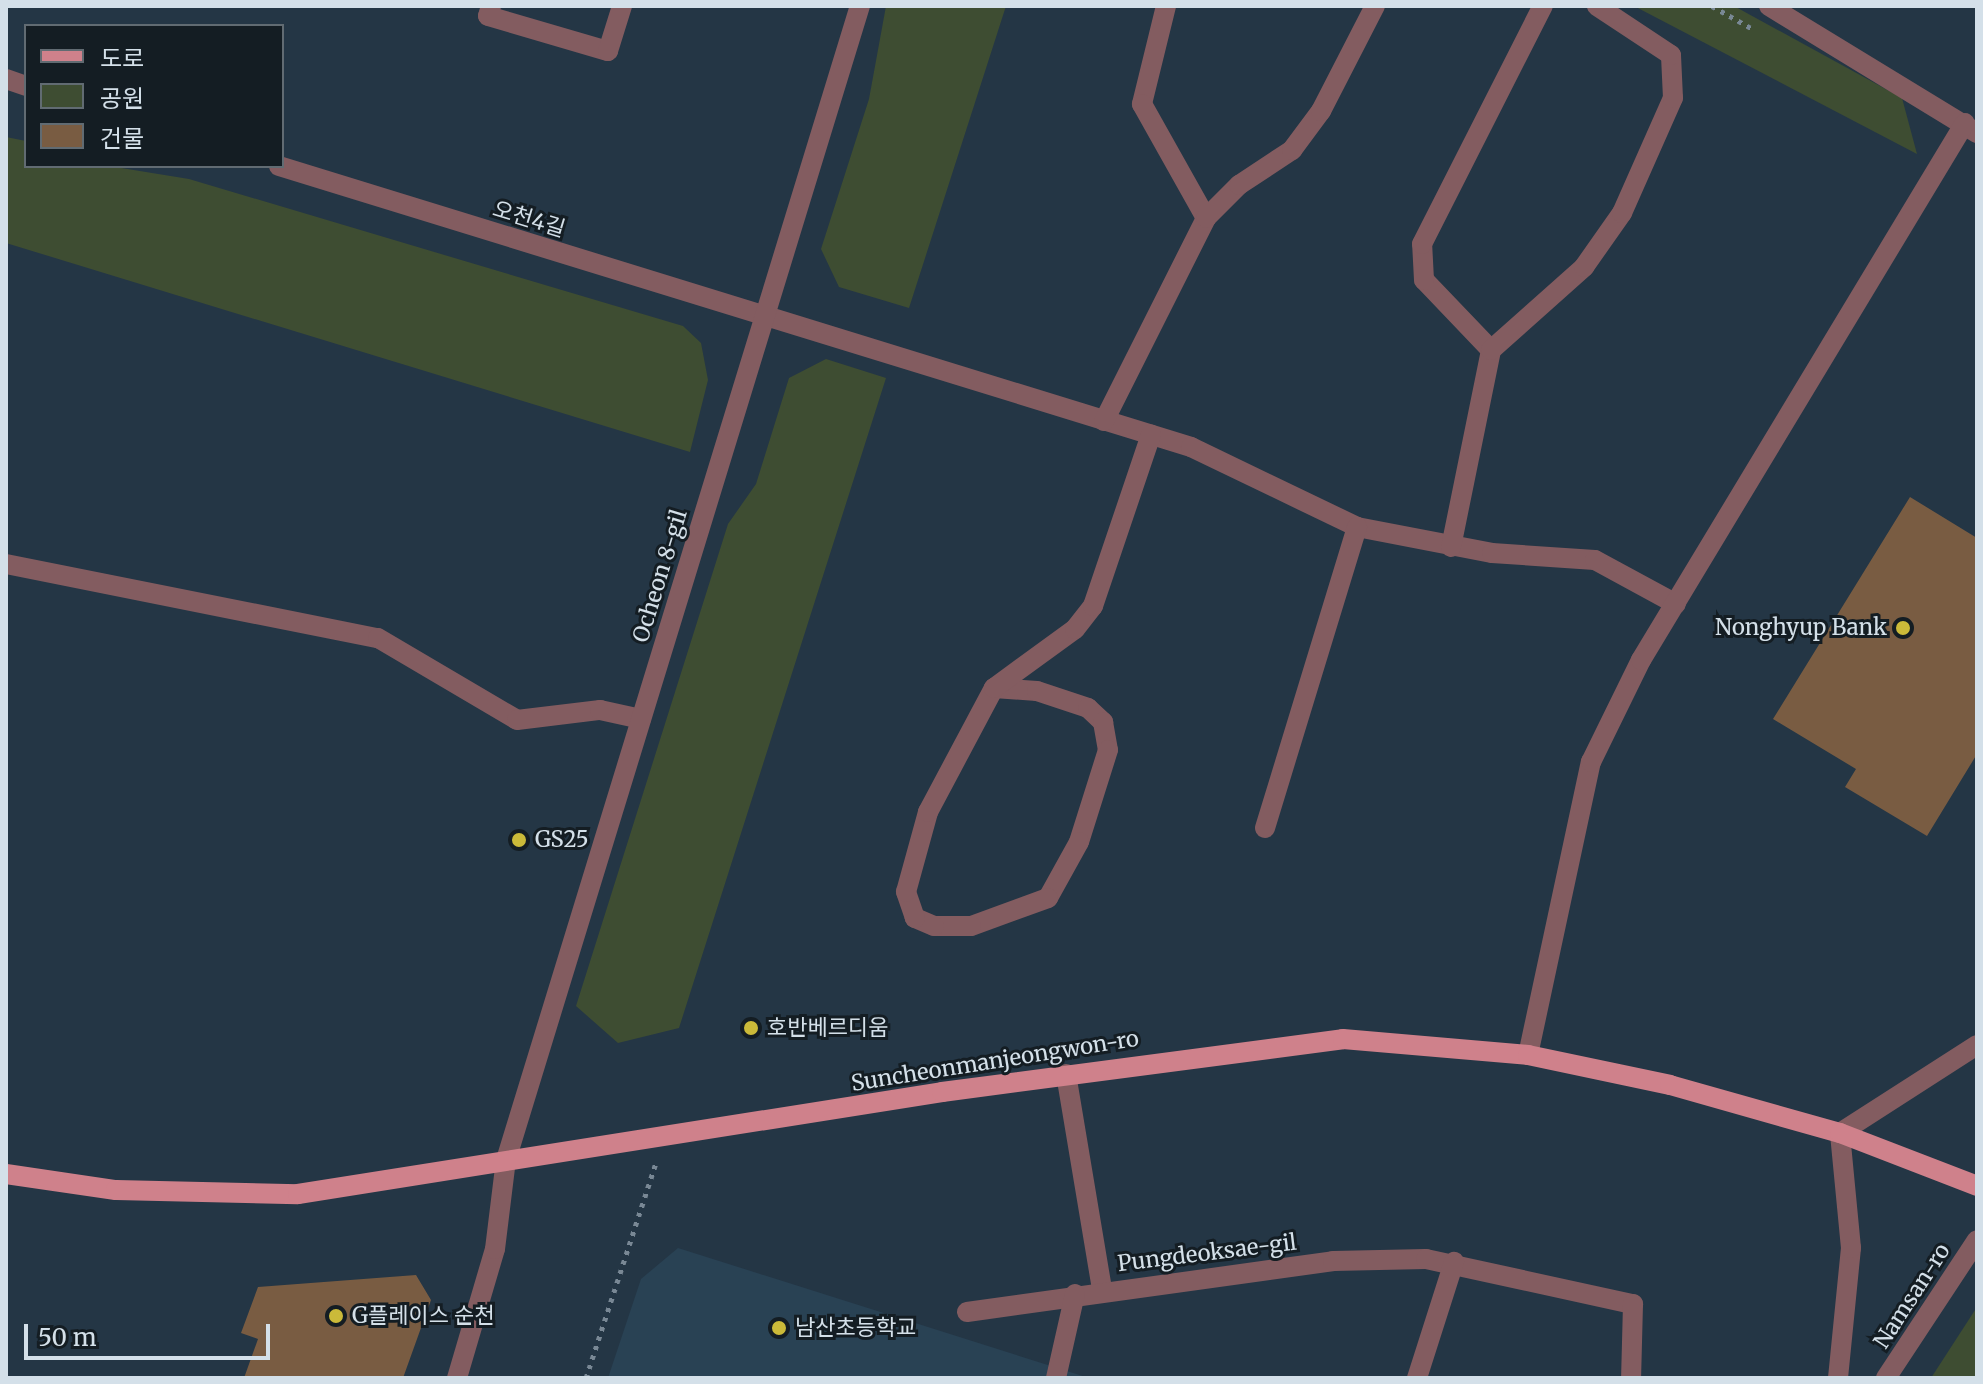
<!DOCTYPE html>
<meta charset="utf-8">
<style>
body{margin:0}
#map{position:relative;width:1983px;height:1384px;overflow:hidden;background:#243645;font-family:Merriweather,"Noto Sans KR",serif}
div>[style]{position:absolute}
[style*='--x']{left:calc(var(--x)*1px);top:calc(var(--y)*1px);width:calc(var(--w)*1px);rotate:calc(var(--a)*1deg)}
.built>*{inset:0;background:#294254}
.green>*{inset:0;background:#3e4d32}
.building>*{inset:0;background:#795c42}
.path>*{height:5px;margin-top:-2.5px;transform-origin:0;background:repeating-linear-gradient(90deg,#798895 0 4px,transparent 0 10px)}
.minor>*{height:20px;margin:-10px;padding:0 10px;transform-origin:10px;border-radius:10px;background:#835c60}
.major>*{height:20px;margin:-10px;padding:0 10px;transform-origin:10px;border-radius:10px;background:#cf818b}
.dots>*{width:22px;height:22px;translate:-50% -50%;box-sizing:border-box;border:4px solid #141d23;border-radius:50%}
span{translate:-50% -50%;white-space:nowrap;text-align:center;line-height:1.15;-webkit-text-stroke:6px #141d23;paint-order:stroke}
.street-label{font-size:22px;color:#d4e0e9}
.poi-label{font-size:22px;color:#d4e0e9}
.right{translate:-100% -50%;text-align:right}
.left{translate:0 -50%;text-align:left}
.frame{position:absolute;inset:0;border:8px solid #d4e0e9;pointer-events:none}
.legend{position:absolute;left:24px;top:24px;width:260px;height:144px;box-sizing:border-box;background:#141d23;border:2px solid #616b72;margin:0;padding:10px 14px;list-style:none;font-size:24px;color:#d4e0e9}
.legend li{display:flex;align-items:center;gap:16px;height:40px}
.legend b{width:40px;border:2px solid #616b72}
.scale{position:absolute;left:24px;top:1324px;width:246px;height:36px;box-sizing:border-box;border:4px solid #d4e0e9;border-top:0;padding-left:10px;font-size:24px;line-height:28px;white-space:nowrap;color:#d4e0e9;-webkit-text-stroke:6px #141d23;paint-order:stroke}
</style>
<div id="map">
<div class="built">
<div style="clip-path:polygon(678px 1248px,1089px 1378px,608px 1378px,641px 1279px)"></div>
</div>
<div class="green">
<div style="clip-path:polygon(886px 6px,1006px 6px,909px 308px,839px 287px,821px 249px,869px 99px)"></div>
<div style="clip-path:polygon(1634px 6px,1734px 6px,1902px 98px,1917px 154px)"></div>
<div style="clip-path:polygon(6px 137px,26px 141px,26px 166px,109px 166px,189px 179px,683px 326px,701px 343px,708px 380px,690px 452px,6px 243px)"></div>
<div style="clip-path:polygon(826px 359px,886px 378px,679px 1028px,618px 1043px,576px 1006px,728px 524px,756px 484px,789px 378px)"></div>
<div style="clip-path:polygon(1977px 1307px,1977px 1378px,1931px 1378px)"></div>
</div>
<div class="building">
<div style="clip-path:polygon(1910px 497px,1977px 538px,1977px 754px,1927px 836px,1845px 787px,1856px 769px,1773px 719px)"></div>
<div style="clip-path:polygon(416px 1275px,431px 1300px,403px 1378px,244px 1378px,258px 1339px,241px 1333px,258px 1287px)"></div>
</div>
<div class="path">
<div style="--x:1712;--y:6;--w:45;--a:29.4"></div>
<div style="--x:586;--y:1378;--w:227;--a:-72"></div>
</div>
<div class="minor">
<div style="--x:491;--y:6;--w:10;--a:107"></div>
<div style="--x:488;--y:16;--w:125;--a:16.3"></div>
<div style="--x:608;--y:51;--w:47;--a:-72.7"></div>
<div style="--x:1166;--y:6;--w:101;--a:103.8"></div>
<div style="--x:1142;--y:104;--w:131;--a:60.7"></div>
<div style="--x:1769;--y:6;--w:244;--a:31.4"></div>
<div style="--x:6;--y:79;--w:21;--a:19"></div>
<div style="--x:279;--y:166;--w:954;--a:17.12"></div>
<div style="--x:1191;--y:447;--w:184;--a:25.7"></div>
<div style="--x:1357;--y:527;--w:137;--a:10.9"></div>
<div style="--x:1492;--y:553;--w:103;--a:3.9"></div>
<div style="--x:1595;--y:560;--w:92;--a:28.5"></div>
<div style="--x:1491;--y:350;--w:97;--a:-133.7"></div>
<div style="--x:1424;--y:280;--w:36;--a:-93"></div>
<div style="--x:1422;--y:244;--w:267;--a:-63.1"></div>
<div style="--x:1104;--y:421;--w:227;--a:-63.3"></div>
<div style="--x:1206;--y:218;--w:47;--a:-45"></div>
<div style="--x:1239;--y:185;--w:64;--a:-33.4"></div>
<div style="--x:1292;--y:150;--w:49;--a:-53.4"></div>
<div style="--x:1321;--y:111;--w:118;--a:-62.8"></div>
<div style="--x:1451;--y:547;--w:201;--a:-78.5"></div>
<div style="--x:1491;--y:350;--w:125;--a:-41.7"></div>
<div style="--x:1584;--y:267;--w:66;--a:-54.9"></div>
<div style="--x:1622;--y:213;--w:126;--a:-66.1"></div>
<div style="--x:1673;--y:98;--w:43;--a:-92.7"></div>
<div style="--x:1671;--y:55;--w:89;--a:-146.5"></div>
<div style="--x:6;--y:564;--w:379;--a:11.3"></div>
<div style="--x:378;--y:638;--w:161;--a:30.5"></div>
<div style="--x:517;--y:720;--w:84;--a:-6.9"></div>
<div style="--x:600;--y:710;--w:42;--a:12.4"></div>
<div style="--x:994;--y:688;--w:43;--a:4"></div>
<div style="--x:1037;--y:691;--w:54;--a:18.4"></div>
<div style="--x:1088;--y:708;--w:21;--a:43"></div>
<div style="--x:1103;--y:722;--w:28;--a:80"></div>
<div style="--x:1108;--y:750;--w:96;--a:107.5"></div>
<div style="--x:1079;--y:842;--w:64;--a:119"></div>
<div style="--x:1048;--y:898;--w:82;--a:160"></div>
<div style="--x:971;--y:926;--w:37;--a:180"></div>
<div style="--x:934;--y:926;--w:21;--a:-157"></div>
<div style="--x:915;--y:918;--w:28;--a:-109"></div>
<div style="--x:906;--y:892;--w:83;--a:-74.6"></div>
<div style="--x:928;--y:812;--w:140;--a:-62"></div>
<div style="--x:994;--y:688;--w:100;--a:-36.1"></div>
<div style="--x:1075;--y:629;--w:29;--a:-52"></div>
<div style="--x:1093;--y:606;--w:181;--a:-71.3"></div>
<div style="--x:1265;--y:828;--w:315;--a:-73"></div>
<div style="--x:1528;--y:1055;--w:300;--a:-77.9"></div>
<div style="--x:1591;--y:762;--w:114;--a:-63.9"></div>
<div style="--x:1641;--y:660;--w:627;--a:-58.9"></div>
<div style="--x:1066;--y:1074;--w:219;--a:80.5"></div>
<div style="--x:967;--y:1312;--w:370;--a:-7.9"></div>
<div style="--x:1333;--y:1261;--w:93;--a:-1.2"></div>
<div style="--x:1426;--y:1259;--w:212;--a:12.3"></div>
<div style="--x:1633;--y:1304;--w:74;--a:91.5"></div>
<div style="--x:457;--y:1378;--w:134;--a:-73.6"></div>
<div style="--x:495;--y:1249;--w:90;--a:-83"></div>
<div style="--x:506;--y:1160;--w:1207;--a:-72.95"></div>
<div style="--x:1056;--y:1378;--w:86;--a:-77.3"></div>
<div style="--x:1417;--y:1378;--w:122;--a:-72.3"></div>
<div style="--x:1838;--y:1378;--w:131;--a:-84.3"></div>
<div style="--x:1851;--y:1248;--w:116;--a:-95.5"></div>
<div style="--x:1840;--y:1133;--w:163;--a:-32.7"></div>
<div style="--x:1886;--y:1378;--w:165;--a:-56.6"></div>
</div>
<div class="major">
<div style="--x:6;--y:1174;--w:111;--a:8.3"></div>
<div style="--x:116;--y:1190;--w:182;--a:1.3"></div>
<div style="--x:298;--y:1194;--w:652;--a:-9"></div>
<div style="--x:942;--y:1092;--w:404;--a:-7.5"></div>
<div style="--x:1343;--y:1039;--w:186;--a:4.9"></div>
<div style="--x:1528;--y:1055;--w:145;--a:11.9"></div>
<div style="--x:1670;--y:1085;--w:177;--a:15.8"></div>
<div style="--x:1840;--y:1133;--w:147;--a:21.1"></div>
</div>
<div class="dots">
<div style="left:1903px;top:628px;background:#cbba39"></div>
<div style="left:519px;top:840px;background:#cbba39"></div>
<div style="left:751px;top:1028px;background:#cbba39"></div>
<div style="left:336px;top:1316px;background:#cbba39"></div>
<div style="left:779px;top:1328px;background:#cbba39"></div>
</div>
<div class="street-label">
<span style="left:529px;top:219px;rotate:17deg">오천4길</span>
<span style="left:660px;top:576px;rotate:-73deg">Ocheon 8-gil</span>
<span style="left:995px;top:1061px;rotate:-9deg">Suncheonmanjeongwon-ro</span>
<span style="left:1207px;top:1253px;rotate:-7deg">Pungdeoksae-gil</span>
<span style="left:1912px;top:1296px;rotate:-57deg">Namsan-ro</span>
</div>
<div class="poi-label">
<span class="right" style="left:1887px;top:628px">Nonghyup Bank</span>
<span class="left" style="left:535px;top:840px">GS25</span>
<span class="left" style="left:767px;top:1028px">호반베르디움</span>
<span class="left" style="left:352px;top:1316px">G플레이스 순천</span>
<span class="left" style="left:795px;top:1328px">남산초등학교</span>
</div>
<div class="frame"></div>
<ul class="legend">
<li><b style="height:10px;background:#cf818b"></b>도로</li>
<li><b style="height:22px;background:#3e4d32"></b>공원</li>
<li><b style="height:22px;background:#795c42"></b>건물</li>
</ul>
<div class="scale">50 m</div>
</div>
